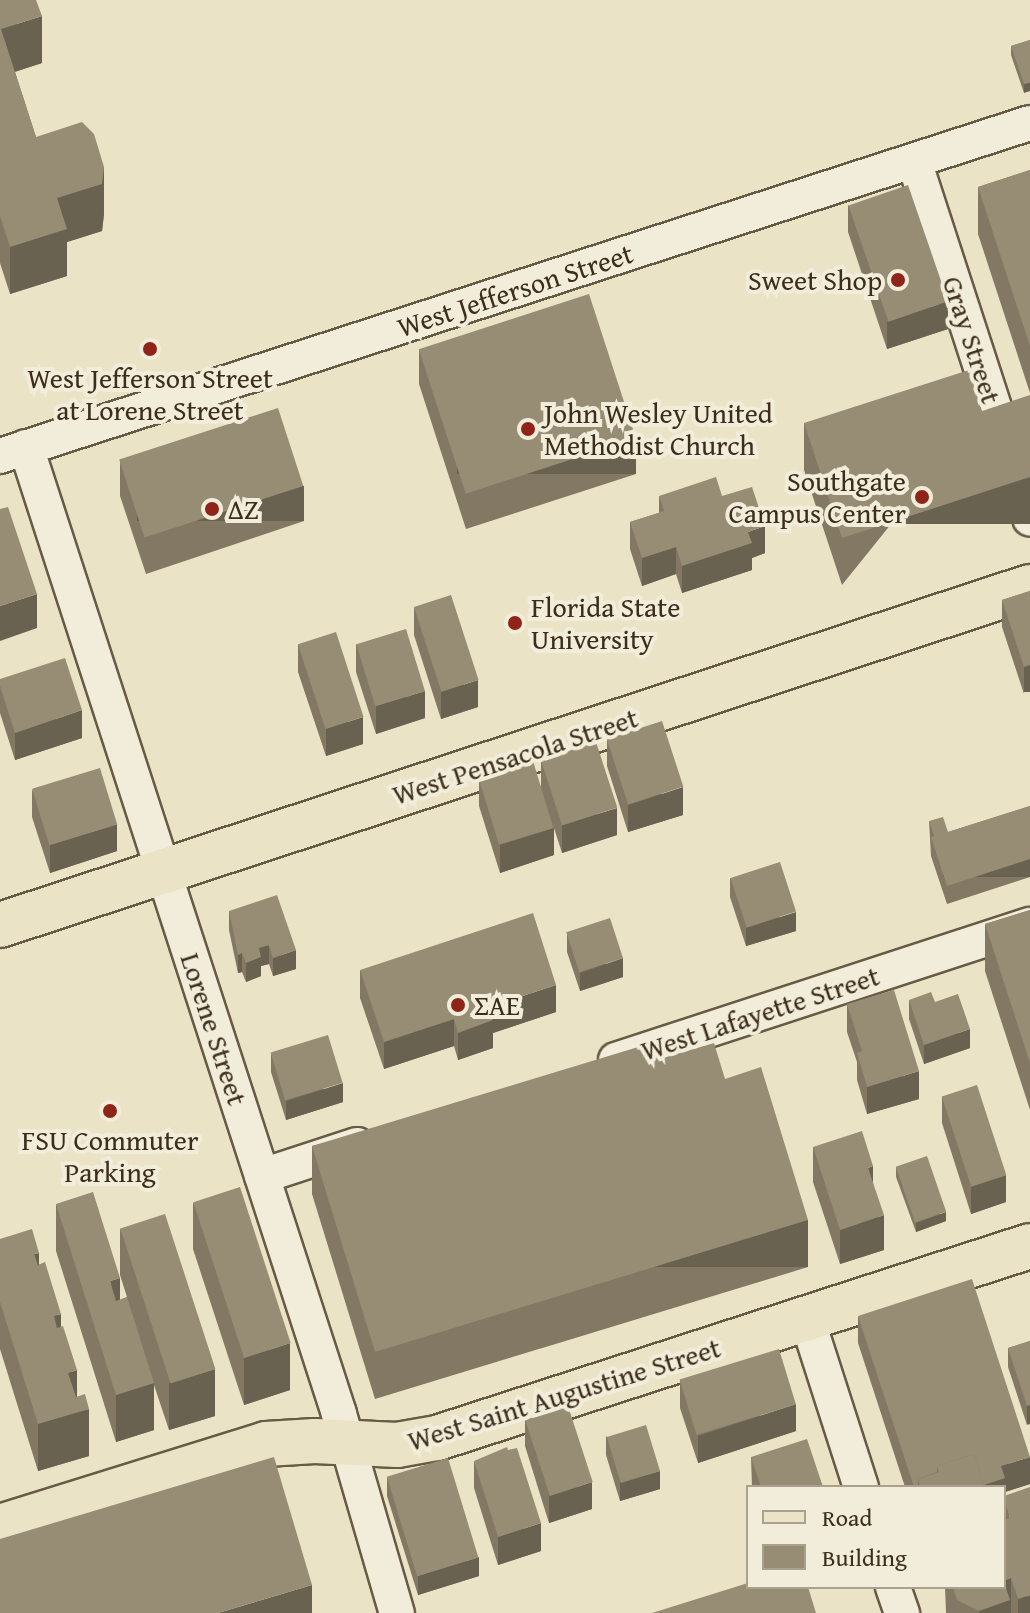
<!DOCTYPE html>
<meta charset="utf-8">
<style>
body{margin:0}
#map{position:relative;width:1030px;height:1613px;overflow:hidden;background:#eae3c6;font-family:"Gentium Book Plus",serif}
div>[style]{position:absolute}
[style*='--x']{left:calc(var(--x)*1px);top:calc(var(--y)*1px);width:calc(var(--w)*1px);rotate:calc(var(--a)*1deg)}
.roads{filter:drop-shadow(2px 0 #685b46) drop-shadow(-2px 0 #685b46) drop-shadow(0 2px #685b46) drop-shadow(0 -2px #685b46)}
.minor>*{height:34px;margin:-17px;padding:0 17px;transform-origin:17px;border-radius:17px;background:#f1edda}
.major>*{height:44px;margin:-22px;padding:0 22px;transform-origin:22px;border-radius:22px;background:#eae3c6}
.wall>*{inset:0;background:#827864}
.shaded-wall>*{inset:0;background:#6a6251;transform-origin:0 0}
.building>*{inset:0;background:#978c74;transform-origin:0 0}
.dots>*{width:22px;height:22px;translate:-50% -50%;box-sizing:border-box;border:4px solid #f1edda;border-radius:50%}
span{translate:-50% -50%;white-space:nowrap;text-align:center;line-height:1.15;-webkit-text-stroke:8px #f1edda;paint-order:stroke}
.poi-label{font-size:28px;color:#3d2e1c}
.right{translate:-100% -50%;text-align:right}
.left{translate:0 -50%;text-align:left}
.street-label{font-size:28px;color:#3d2e1c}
.legend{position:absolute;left:746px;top:1485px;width:260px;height:104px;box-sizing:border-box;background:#f1edda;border:2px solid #a9a18e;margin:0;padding:10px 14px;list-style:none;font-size:24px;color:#3d2e1c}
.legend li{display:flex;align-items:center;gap:16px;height:40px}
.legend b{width:40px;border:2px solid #a9a18e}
</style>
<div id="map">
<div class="roads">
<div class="minor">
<div style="--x:914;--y:161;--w:376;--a:72"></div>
<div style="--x:26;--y:447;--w:1016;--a:72.06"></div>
<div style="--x:339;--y:1414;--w:207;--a:73.8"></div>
<div style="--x:0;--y:456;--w:1082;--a:-17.92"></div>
<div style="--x:616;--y:1060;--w:435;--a:-18.1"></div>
<div style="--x:262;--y:1176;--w:100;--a:-18.1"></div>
<div style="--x:807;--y:1319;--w:176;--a:72.2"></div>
<div style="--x:893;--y:1587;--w:28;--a:71"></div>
</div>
<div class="major">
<div style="--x:0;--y:925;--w:1084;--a:-18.17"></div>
<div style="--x:0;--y:1527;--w:279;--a:-17.3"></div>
<div style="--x:266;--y:1444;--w:49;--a:-3.5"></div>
<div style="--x:315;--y:1441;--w:82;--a:2.8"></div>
<div style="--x:397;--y:1445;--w:41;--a:-9.9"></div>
<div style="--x:437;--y:1438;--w:623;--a:-17.94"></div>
</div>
</div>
<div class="wall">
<div style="clip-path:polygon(0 0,42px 63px,15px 72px,36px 137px,104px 214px,102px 231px,67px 242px,67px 276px,10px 294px,0 263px)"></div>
<div style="clip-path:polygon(1030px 40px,1024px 93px,1011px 55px,1011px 46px)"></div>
<div style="clip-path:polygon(1030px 170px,1030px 393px,978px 234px,978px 187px)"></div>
<div style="clip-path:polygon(848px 205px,948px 329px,887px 349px,848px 232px)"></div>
<div style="clip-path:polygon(419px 349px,636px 474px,466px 529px,419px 384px)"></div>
<div style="clip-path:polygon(982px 411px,842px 585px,804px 470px,804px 423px)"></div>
<div style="clip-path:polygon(120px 461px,304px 521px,146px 574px,120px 496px)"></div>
<div style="clip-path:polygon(659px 496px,722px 496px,765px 553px,752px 558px,752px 570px,682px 593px,676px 574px,642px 586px,630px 549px,630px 522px,659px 513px)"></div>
<div style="clip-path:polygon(1030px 591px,1024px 694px,1002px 627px,1002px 600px)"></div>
<div style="clip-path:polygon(414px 607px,478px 707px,441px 719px,414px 635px)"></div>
<div style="clip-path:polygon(298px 644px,363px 744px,326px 756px,298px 672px)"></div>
<div style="clip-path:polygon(356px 644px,425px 718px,376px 734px,356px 672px)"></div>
<div style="clip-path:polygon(0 679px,82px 738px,15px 760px,0 713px)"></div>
<div style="clip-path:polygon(607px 739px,683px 815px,628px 832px,607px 766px)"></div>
<div style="clip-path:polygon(541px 759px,617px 835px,562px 853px,554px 828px,554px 855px,500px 873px,479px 806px,479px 779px,541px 786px)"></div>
<div style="clip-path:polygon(32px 790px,117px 851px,50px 873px,32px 817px)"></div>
<div style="clip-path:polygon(1030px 806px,1030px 877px,947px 904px,931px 856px,929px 821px,948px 832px)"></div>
<div style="clip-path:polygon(730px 878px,796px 931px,746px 946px,730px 897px)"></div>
<div style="clip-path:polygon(1030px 910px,1030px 1110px,985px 971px,985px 924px)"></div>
<div style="clip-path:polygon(229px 911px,296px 969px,273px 976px,269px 964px,261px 966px,261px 976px,246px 982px,242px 972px,238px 973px,229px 930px)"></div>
<div style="clip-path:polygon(567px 933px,623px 977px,580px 991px,567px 952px)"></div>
<div style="clip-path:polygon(360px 970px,556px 1012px,493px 1033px,493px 1048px,458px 1060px,454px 1046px,384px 1069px,360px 998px)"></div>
<div style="clip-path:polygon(909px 1000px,935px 1002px,970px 1048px,924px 1064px,909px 1019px)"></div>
<div style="clip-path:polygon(847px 1004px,919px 1099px,867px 1114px,857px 1080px,857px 1062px,847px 1032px)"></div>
<div style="clip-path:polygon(271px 1053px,343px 1102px,286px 1120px,271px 1072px)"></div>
<div style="clip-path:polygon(663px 1058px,725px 1079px,808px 1267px,375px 1399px,312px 1194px,312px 1146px)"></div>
<div style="clip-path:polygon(942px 1096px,1006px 1202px,971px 1214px,942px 1123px)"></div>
<div style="clip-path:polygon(813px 1147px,873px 1183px,884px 1250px,840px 1264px,813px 1182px)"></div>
<div style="clip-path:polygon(896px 1167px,946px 1221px,916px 1232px,896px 1177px)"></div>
<div style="clip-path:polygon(193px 1202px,290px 1390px,244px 1405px,193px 1249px)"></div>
<div style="clip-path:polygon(56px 1204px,120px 1300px,127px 1297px,120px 1275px,120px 1228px,215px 1416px,169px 1430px,154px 1385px,154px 1430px,116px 1442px,56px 1251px)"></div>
<div style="clip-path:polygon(0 1239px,39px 1264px,61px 1327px,77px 1397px,89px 1456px,38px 1471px,0 1349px)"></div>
<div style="clip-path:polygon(858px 1316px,1030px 1484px,1005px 1492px,1005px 1495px,1030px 1613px,946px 1613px,945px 1587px,1004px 1587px,1004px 1487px,905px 1487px,858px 1343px)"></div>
<div style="clip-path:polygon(1030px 1341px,1030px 1424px,1027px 1425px,1008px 1367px,1008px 1348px)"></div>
<div style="clip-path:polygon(680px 1381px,796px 1431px,698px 1463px,680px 1408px)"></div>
<div style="clip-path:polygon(525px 1419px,592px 1509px,549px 1523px,525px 1446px)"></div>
<div style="clip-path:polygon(606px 1436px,660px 1489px,620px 1501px,606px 1455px)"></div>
<div style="clip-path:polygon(751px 1457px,823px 1487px,752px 1487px)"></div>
<div style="clip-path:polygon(474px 1461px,541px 1551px,498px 1565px,474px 1488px)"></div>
<div style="clip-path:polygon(387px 1477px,479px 1576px,418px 1595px,387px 1496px)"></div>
</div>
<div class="shaded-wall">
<div style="clip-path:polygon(42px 16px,42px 63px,1px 76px,1px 29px)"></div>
<div style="clip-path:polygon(1030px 82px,1030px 91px,1024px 93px,1024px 84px)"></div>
<div style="clip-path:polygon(104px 167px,104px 214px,102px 231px,67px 242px,67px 276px,10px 294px,10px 247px,57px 198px)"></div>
<div style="clip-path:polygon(948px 301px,948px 329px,887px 349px,887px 322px)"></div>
<div style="left:636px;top:439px;width:35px;height:179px;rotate:90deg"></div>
<div style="left:1030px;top:477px;width:47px;height:198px;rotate:90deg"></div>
<div style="left:304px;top:486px;width:35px;height:167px;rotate:90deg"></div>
<div style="clip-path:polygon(765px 526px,765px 553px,752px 558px,752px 570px,682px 593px,682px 566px,748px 532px)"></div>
<div style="clip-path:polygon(676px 547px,676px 574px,642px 586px,642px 558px)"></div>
<div style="clip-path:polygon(37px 594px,37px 628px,0 641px,0 606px)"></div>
<div style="left:1030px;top:665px;width:27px;height:6px;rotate:90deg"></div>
<div style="clip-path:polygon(478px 680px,478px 707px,441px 719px,441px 692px)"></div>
<div style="clip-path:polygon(425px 691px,425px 718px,376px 734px,376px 706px)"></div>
<div style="clip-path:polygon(82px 710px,82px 738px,15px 760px,15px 733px)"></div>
<div style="clip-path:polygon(363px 717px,363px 744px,326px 756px,326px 729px)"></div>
<div style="clip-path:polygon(683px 787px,683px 815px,628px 832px,628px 805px)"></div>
<div style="clip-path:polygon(617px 808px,617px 835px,562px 853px,562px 825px)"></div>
<div style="clip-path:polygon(117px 824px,117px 851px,50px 873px,50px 845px)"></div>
<div style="clip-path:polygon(554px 828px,554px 855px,500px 873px,500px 845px)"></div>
<div style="left:1030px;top:859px;width:18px;height:87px;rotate:90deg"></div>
<div style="clip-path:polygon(796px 912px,796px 931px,746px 946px,746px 928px)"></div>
<div style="clip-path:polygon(269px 945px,269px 964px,261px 966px,261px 976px,246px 982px,246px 963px,259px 948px)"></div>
<div style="clip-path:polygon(296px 950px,296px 969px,273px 976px,273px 958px)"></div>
<div style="clip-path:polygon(242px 953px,242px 972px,238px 973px,238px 955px)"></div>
<div style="clip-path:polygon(623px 958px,623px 977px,580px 991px,580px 973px)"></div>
<div style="clip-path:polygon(556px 985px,556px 1012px,493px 1033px,493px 1048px,458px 1060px,458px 1033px,489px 1007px)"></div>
<div style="clip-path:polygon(454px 1019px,454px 1046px,384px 1069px,384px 1042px)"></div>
<div style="clip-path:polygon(970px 1029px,970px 1048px,924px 1064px,924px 1045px)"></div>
<div style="clip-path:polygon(919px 1071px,919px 1099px,867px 1114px,867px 1087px)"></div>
<div style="clip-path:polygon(343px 1083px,343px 1102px,286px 1120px,286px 1101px)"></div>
<div style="clip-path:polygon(873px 1166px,873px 1201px,868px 1168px)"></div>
<div style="clip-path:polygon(1006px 1175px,1006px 1202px,971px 1214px,971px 1186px)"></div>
<div style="clip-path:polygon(946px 1212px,946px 1221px,916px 1232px,916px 1223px)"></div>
<div style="clip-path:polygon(884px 1215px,884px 1250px,840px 1264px,840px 1230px)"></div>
<div style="left:808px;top:1220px;width:47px;height:453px;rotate:90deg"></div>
<div style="clip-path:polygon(39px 1253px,39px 1300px,34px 1254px)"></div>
<div style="clip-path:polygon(120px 1278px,120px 1325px,110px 1281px)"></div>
<div style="clip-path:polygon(61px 1314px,61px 1361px,54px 1316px)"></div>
<div style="clip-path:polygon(290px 1343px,290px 1390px,244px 1405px,244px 1358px)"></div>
<div style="clip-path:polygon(215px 1369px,215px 1416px,169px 1430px,169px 1383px)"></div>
<div style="clip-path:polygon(77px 1370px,77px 1412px,89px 1409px,89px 1456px,38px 1471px,38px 1424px,68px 1373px)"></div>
<div style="clip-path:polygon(154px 1383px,154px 1430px,116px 1442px,116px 1395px)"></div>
<div style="clip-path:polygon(796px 1404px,796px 1431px,698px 1463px,698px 1436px)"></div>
<div style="left:1030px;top:1405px;width:19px;height:3px;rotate:90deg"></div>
<div style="clip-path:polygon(1030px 1457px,1030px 1484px,1005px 1492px,1005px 1504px,1004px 1487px,979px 1487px,1001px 1466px)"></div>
<div style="clip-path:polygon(660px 1471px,660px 1489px,620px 1501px,620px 1482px)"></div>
<div style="clip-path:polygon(592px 1482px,592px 1509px,549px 1523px,549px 1496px)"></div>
<div style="clip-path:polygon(541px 1523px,541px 1551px,498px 1565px,498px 1537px)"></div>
<div style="clip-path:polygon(479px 1557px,479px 1576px,418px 1595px,418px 1576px)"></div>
<div style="clip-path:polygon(1011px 1578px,1011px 1613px,979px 1613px,979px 1611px,1004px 1581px)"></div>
<div style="clip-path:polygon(312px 1585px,312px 1613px,218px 1613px)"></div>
<div style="clip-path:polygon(1030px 1595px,1030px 1613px,1018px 1613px,1018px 1599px)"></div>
</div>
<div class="building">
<div style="clip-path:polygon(0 0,36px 0,42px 16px,1px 29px,36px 137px,82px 122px,94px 134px,104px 167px,102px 184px,57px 198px,67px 229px,10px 247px,0 216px)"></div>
<div style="clip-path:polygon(1030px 40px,1030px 82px,1024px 84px,1011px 46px)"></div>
<div style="clip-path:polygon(1030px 170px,1030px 346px,978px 187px)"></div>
<div style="left:908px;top:185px;width:123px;height:63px;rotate:71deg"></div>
<div style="left:589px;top:294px;width:152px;height:179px;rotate:72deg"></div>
<div style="clip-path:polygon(969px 370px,982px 411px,1030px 395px,1030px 477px,842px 538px,804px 423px)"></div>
<div style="left:278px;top:408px;width:82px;height:167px;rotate:72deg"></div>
<div style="clip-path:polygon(716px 477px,722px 496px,752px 487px,765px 526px,748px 532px,752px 543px,682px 566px,676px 547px,642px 558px,630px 522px,664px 511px,659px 496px)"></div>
<div style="clip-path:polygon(8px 507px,37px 594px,0 606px,0 509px)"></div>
<div style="clip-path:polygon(1030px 591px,1030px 665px,1024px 667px,1002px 600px)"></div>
<div style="left:451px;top:595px;width:89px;height:39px;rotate:72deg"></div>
<div style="left:406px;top:629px;width:65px;height:52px;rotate:73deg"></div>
<div style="left:336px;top:632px;width:89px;height:40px;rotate:72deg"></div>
<div style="clip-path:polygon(65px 658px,82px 710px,15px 733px,0 686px,0 679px)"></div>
<div style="left:662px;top:721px;width:69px;height:58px;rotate:72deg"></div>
<div style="left:596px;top:742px;width:69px;height:58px;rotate:72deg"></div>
<div style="left:533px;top:761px;width:70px;height:57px;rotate:73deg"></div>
<div style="left:100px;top:768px;width:59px;height:71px;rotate:73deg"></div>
<div style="clip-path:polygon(1030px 806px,1030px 859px,947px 886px,931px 837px,934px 836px,929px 821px,943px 817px,948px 832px)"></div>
<div style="left:780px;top:862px;width:52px;height:52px;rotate:72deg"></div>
<div style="clip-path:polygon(277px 895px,296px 950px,273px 958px,269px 945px,259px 948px,261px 957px,246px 963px,242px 953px,238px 955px,229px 911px)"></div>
<div style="clip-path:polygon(1030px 910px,1030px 1063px,985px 924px)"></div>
<div style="clip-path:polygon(533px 913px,556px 985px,489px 1007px,493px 1020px,458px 1033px,454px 1019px,384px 1042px,360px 970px)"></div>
<div style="left:610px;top:918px;width:42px;height:46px;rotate:72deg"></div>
<div style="clip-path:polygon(894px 990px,919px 1071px,867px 1087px,857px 1053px,862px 1051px,847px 1004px)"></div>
<div style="clip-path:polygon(931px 992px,935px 1002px,958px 994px,970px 1029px,924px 1045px,909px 1000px)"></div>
<div style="left:328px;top:1035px;width:50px;height:60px;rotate:73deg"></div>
<div style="clip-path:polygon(658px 1041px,663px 1058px,714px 1043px,725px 1079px,761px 1067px,808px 1220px,375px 1352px,312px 1146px)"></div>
<div style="left:977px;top:1085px;width:95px;height:37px;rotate:72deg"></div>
<div style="clip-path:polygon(862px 1131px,873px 1166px,868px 1168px,884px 1215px,840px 1230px,813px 1147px)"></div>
<div style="left:927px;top:1156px;width:59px;height:33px;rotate:71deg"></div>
<div style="left:240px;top:1187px;width:164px;height:49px;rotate:72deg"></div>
<div style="clip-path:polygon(93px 1192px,120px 1278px,110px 1281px,116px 1301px,127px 1297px,154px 1383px,116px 1395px,56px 1204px)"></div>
<div style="left:165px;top:1214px;width:163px;height:47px;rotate:72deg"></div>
<div style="clip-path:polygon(32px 1229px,39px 1253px,34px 1254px,38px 1265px,45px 1262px,61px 1314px,54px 1316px,57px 1328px,63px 1326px,77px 1370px,68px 1373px,76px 1397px,85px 1394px,89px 1409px,38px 1424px,0 1302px,0 1239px)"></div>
<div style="clip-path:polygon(972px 1279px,1030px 1457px,1001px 1466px,1005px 1478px,984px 1485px,974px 1454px,937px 1466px,937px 1472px,918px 1479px,918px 1487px,914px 1487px,858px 1316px)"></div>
<div style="clip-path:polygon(1030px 1341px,1030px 1405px,1027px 1406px,1008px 1348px)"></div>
<div style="left:779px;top:1349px;width:58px;height:104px;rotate:73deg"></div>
<div style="left:568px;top:1406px;width:80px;height:45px;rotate:72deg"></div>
<div style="left:646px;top:1425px;width:48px;height:41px;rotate:73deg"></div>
<div style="clip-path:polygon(807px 1439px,823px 1487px,761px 1487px,751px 1457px)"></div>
<div style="clip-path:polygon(507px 1447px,508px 1450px,517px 1448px,541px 1523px,498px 1537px,474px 1461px)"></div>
<div style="clip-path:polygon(974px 1454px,985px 1487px,920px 1487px,918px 1479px,939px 1472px,937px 1466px)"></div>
<div style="clip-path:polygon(274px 1457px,312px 1585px,218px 1613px,0 1613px,0 1539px)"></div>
<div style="left:448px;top:1458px;width:104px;height:64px;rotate:73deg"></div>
<div style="clip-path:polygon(1030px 1487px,1030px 1595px,1018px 1599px,1011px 1578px,1004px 1581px,1004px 1520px,1010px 1518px,1004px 1500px,1004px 1496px)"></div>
<div style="clip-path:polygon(1004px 1582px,1010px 1600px,979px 1611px,957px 1600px,953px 1587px,1004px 1587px)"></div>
<div style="clip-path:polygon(748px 1583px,748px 1587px,808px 1587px,816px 1613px,652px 1613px)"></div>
</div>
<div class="dots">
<div style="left:898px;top:280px;background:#8f2418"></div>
<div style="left:150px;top:349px;background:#8f2418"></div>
<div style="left:528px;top:429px;background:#8f2418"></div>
<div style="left:922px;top:497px;background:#8f2418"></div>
<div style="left:212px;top:509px;background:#8f2418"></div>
<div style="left:515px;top:623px;background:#8f2418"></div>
<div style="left:458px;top:1005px;background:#8f2418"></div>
<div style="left:110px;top:1111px;background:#8f2418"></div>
</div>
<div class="poi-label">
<span class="right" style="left:882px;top:280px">Sweet Shop</span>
<span style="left:150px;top:394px">West Jefferson Street<br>at Lorene Street</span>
<span class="left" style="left:544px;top:429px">John Wesley United<br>Methodist Church</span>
<span class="right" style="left:906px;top:497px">Southgate<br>Campus Center</span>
<span class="left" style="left:228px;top:509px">ΔΖ</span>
<span class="left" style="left:531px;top:623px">Florida State<br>University</span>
<span class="left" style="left:474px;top:1005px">ΣΑΕ</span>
<span style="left:110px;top:1156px">FSU Commuter<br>Parking</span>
</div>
<div class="street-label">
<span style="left:515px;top:290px;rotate:-18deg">West Jefferson Street</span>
<span style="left:972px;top:340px;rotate:72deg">Gray Street</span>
<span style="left:515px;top:756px;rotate:-18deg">West Pensacola Street</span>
<span style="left:760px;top:1013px;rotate:-18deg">West Lafayette Street</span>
<span style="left:214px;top:1029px;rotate:72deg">Lorene Street</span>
<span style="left:564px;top:1394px;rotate:-17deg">West Saint Augustine Street</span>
</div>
<ul class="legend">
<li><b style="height:10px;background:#eae3c6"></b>Road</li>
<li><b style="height:22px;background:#978c74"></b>Building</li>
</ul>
</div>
